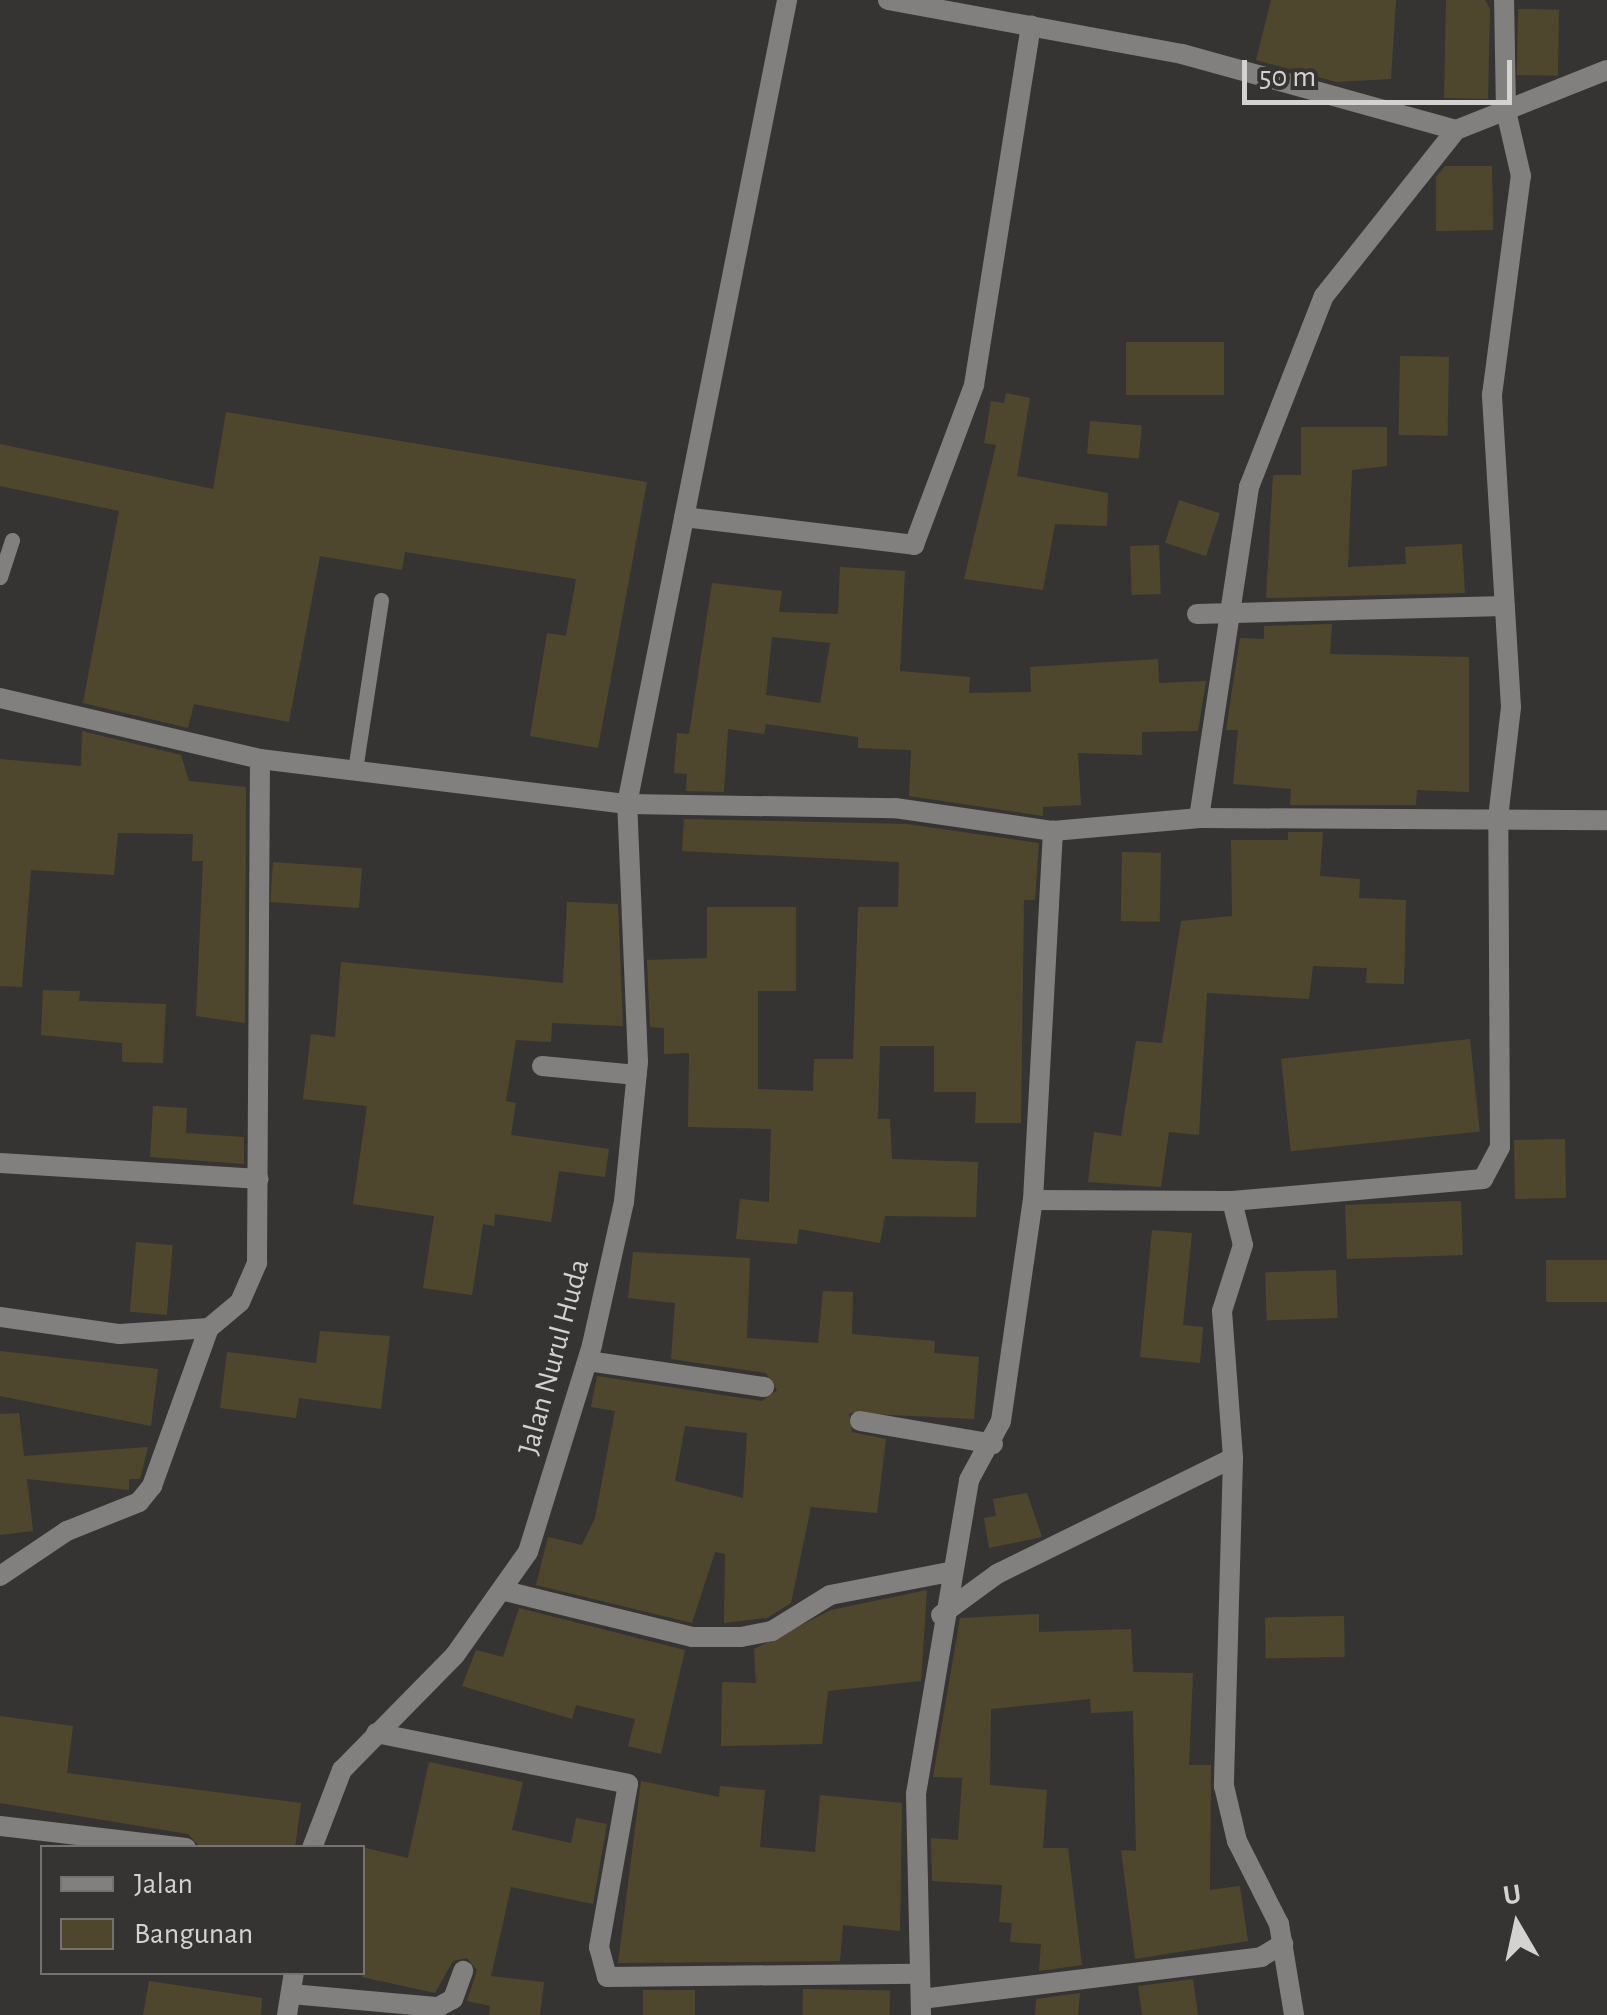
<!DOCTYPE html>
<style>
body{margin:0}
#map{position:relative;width:1607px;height:2015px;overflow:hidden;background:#363432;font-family:"Alegreya Sans",sans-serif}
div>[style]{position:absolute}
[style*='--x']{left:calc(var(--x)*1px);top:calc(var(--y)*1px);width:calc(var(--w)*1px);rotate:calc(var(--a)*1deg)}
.building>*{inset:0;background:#4f472d;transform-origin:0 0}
.lane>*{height:15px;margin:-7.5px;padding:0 7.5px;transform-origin:7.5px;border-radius:7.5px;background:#81807f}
.street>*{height:20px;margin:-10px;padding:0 10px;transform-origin:10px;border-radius:10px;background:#81807f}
span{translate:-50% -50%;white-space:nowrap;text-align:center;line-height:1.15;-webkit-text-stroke:10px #363432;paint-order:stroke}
.street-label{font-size:30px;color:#d3d2d0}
.legend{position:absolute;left:40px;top:1845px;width:325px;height:130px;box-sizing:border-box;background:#363432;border:2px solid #757371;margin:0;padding:12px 18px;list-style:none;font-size:30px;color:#d3d2d0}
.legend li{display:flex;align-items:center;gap:20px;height:50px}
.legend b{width:50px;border:2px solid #757371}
.north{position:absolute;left:1467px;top:1875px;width:100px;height:100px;-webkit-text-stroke:8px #363432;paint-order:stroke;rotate:351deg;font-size:28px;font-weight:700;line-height:40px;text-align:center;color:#d3d2d0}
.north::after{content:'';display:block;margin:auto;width:35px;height:45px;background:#d3d2d0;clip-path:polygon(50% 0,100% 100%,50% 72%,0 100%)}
.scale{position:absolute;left:1242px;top:60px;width:270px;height:45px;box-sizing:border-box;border:5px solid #d3d2d0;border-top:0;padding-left:12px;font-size:30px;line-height:35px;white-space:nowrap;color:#d3d2d0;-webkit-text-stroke:8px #363432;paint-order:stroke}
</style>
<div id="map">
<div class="building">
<div style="clip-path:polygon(1271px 0,1396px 0,1391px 79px,1336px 82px,1256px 60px)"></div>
<div style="clip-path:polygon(1446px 0,1485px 0,1490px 9px,1488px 99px,1444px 98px)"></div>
<div style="left:1518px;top:9px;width:41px;height:66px;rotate:1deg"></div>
<div style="clip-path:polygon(1445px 166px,1492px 166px,1493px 230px,1436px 231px,1436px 177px)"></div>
<div style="left:1224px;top:342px;width:53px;height:98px;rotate:90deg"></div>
<div style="left:1400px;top:356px;width:49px;height:79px;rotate:1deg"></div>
<div style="clip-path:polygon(1006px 393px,1030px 398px,1017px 476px,1108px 493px,1107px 526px,1055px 524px,1043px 590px,964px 579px,996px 445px,984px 443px,991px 401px,1004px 403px)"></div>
<div style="clip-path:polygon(226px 412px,647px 482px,598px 748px,530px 736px,547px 633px,566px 636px,576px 579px,405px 552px,402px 570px,320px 556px,289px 722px,194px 704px,188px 728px,83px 703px,119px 511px,0 486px,0 444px,213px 489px)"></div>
<div style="left:1090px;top:421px;width:52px;height:33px;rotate:5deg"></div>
<div style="clip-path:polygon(1301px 427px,1387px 427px,1387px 466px,1352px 470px,1348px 567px,1406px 564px,1405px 547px,1462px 544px,1465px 593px,1266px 598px,1273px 475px,1301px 475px)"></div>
<div style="left:1179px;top:500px;width:43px;height:45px;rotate:18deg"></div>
<div style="left:1159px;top:545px;width:49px;height:29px;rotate:88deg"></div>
<div style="clip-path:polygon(evenodd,840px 567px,905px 571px,900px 671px,970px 677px,969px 693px,1031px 692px,1030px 667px,1158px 659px,1159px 683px,1206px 681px,1198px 731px,1142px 732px,1142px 755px,1078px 753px,1081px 805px,1043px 807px,1043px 816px,909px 796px,911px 750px,858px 748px,858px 737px,766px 724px,764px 734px,728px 729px,724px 792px,686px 791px,687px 774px,674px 773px,677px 733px,689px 734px,712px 583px,782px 591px,779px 612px,838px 614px,840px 567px,772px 637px,830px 643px,820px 703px,766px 695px,772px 637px)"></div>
<div style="clip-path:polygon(1332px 624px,1330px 654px,1469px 657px,1469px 792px,1417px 790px,1416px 805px,1290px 805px,1291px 789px,1233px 784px,1238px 730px,1226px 730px,1240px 638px,1264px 639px,1264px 626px)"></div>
<div style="clip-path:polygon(82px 731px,181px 755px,189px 781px,246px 787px,245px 1023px,196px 1016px,203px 861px,192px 861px,193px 834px,118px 833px,114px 875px,31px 870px,22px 987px,0 986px,0 759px,81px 766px)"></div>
<div style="clip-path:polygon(684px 819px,907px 824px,1039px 843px,1035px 900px,1024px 900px,1021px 1123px,975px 1123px,976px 1092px,934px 1092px,934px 1046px,880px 1046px,878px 1119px,890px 1119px,892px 1159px,978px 1162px,976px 1217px,885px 1216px,880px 1243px,799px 1229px,797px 1244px,736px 1239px,740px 1199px,769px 1202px,771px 1129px,688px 1127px,689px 1053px,664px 1054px,664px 1028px,650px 1027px,647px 960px,707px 958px,707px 907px,796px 907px,796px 991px,758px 991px,758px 1089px,813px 1091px,814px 1059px,853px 1059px,858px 907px,898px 907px,899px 862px,682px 851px)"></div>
<div style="clip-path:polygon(1288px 832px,1323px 832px,1320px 876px,1360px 879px,1359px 898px,1406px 900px,1404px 984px,1366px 983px,1367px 968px,1313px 966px,1309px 999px,1207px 993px,1199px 1135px,1169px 1132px,1161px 1187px,1088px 1182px,1094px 1132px,1121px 1136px,1136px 1041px,1162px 1043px,1181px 921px,1232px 916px,1231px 840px,1288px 840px)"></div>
<div style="left:1122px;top:852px;width:39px;height:69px;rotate:1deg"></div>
<div style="left:273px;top:862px;width:89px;height:40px;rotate:4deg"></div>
<div style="clip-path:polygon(567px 902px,618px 904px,623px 1026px,552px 1023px,551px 1042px,516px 1040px,506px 1101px,516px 1103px,511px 1135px,609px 1149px,605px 1177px,559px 1171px,551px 1222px,495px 1214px,494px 1226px,483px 1224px,472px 1295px,423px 1288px,434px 1216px,353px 1204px,367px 1106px,303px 1099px,311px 1034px,335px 1037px,341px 962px,563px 983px)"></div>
<div style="clip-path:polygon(43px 990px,80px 991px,79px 1001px,166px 1004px,163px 1063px,122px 1062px,122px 1043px,41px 1035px)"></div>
<div style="left:1470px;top:1039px;width:93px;height:190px;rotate:84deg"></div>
<div style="clip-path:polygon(153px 1106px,187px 1108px,186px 1133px,244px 1137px,244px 1164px,150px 1157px)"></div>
<div style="left:1565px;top:1139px;width:59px;height:51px;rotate:89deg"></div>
<div style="left:1461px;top:1201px;width:54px;height:116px;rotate:88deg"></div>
<div style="clip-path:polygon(1152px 1230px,1192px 1233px,1183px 1325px,1203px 1327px,1200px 1363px,1140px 1357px)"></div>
<div style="left:136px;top:1242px;width:37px;height:70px;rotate:5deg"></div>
<div style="clip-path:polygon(evenodd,633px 1252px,750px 1258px,747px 1338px,818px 1343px,823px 1291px,853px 1292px,852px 1334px,935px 1341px,934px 1353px,979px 1357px,974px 1419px,849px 1413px,852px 1432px,886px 1439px,877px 1513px,811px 1507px,791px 1603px,767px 1618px,724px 1623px,725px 1554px,715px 1552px,692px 1623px,536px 1585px,548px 1537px,582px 1545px,595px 1518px,615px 1411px,591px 1407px,597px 1376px,762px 1401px,777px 1390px,766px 1373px,671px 1359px,675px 1303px,628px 1298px,633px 1252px,685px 1426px,747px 1433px,743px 1498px,675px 1481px,685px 1426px)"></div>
<div style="left:1546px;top:1260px;width:61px;height:42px"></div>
<div style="left:1336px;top:1270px;width:48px;height:71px;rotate:88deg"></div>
<div style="clip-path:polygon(320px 1331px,390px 1336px,381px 1409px,299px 1398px,296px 1418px,220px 1408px,227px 1352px,316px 1363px)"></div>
<div style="clip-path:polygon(0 1351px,158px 1369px,151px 1426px,0 1396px)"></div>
<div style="clip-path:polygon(19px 1413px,24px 1456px,148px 1447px,140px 1479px,129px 1479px,129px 1490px,27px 1479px,33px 1531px,0 1535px,0 1414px)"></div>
<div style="clip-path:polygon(1027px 1493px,1042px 1537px,989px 1548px,984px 1518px,996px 1516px,993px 1499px)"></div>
<div style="clip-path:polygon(927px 1590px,921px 1681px,828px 1691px,822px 1744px,721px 1746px,722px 1682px,756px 1683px,754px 1649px,831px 1610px)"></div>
<div style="clip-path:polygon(519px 1608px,685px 1650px,661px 1754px,628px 1746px,635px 1719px,576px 1705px,572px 1719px,462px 1686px,476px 1650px,503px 1657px)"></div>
<div style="clip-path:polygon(1039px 1614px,1039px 1632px,1131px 1629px,1133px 1672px,1193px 1673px,1189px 1765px,1211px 1765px,1210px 1890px,1240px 1886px,1248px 1941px,1135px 1959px,1121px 1850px,1136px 1851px,1133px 1711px,1091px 1713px,1090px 1699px,991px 1709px,990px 1785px,1047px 1790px,1043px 1848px,1068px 1848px,1082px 1965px,1039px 1971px,1041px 1944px,1010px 1942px,1012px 1923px,999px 1922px,1002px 1885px,932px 1881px,931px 1838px,958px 1840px,962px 1778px,933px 1777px,960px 1618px)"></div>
<div style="left:1344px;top:1616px;width:41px;height:79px;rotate:89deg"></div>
<div style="clip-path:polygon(0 1716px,73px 1726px,67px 1773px,301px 1803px,295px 1848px,199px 1846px,188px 1834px,0 1803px)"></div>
<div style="clip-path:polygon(429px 1762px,523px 1782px,512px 1830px,571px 1843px,576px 1818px,607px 1824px,593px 1904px,511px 1887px,491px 1976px,544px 1982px,540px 2015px,489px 2015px,490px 2006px,467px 2001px,477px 1970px,467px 1958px,453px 1961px,435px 1993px,362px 1977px,362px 1847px,408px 1858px)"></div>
<div style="clip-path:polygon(641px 1781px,719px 1797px,720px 1786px,765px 1790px,760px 1847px,815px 1852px,820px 1795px,902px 1803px,900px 1931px,843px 1925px,840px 1961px,618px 1963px)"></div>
<div style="clip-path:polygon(1193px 1979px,1198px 2015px,1142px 2015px,1138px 1986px)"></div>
<div style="clip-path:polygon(149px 1981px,262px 1998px,261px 2015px,143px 2015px)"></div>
<div style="left:803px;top:1989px;width:87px;height:26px;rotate:1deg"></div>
<div style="left:643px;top:1990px;width:52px;height:25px"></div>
<div style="clip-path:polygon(1080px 1993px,1078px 2015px,1035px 2015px,1036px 1999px)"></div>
</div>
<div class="lane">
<div style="--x:0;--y:577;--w:39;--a:-72"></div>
<div style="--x:355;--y:770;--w:172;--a:-81.3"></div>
</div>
<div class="street">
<div style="--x:888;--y:0;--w:299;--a:10.4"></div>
<div style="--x:1182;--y:54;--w:284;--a:15.5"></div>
<div style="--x:684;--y:517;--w:232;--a:6.9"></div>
<div style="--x:914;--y:545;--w:171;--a:-69.4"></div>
<div style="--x:974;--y:385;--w:364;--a:-81"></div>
<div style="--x:1197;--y:614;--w:308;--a:-1.5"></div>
<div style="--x:0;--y:698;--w:267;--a:13.2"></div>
<div style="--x:260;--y:759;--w:370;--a:7"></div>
<div style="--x:627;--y:804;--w:268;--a:0.9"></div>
<div style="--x:895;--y:808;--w:160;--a:8.3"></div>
<div style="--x:1053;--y:831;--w:147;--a:-5.1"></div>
<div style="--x:1199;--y:818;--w:408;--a:0.3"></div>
<div style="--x:1199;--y:818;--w:335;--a:-81.4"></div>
<div style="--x:1249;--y:487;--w:205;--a:-68.6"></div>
<div style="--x:1324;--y:296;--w:212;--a:-51.5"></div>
<div style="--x:1456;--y:130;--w:162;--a:-21.7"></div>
<div style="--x:542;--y:1066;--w:95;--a:5.4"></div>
<div style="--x:0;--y:1163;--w:259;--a:3.5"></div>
<div style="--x:1033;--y:1200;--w:199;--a:0.3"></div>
<div style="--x:1232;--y:1201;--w:45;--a:76"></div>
<div style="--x:1243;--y:1245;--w:69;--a:107.7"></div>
<div style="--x:1222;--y:1311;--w:147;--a:85.7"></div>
<div style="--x:1233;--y:1458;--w:328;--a:91.6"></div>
<div style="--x:1224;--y:1786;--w:57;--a:76.7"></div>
<div style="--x:1237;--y:1841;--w:93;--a:63.2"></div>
<div style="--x:1279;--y:1924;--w:92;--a:80.6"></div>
<div style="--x:1232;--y:1201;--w:252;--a:-5"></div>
<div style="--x:1483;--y:1179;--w:36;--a:-62"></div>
<div style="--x:1500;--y:1147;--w:329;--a:-90.3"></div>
<div style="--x:1498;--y:818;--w:112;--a:-83.3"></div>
<div style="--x:1511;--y:707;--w:313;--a:-93.5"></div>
<div style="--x:1492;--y:395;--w:221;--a:-82.5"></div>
<div style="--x:1521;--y:176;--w:67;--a:-103"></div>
<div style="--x:1506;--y:111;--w:111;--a:-91"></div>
<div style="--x:0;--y:1317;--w:121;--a:8.1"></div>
<div style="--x:120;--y:1334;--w:89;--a:-3.9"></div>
<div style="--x:588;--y:1361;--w:178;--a:8.4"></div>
<div style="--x:860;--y:1421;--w:135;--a:9.8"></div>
<div style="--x:0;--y:1576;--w:81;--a:-33.9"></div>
<div style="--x:67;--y:1531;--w:78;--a:-21.9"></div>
<div style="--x:139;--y:1502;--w:21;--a:-51"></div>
<div style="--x:152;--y:1486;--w:168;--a:-70.2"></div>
<div style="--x:209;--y:1328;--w:40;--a:-40"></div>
<div style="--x:240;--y:1302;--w:43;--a:-66.4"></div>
<div style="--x:257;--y:1263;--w:504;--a:-89.66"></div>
<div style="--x:505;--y:1591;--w:193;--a:13.8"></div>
<div style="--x:692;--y:1637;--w:49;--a:0"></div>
<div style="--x:741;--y:1637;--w:32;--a:-11"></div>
<div style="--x:772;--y:1631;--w:68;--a:-31.8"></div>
<div style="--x:830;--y:1595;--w:121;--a:-10.9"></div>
<div style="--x:941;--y:1615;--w:69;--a:-36.2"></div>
<div style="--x:997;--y:1574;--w:263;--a:-26.2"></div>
<div style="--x:376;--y:1733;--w:257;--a:11.4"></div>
<div style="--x:628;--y:1784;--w:166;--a:100.1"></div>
<div style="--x:599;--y:1947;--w:31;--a:75"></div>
<div style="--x:607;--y:1977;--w:310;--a:-0.6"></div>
<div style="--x:0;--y:1826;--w:187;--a:6.7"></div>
<div style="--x:312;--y:1848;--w:84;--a:-69"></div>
<div style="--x:342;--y:1770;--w:161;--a:-45.5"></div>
<div style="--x:455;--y:1655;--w:126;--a:-54.7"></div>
<div style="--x:528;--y:1552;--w:217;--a:-72.8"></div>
<div style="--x:592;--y:1345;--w:147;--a:-77.4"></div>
<div style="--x:624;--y:1202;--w:141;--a:-84.3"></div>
<div style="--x:638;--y:1062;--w:258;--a:-92.4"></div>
<div style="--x:627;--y:804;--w:820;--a:-78.74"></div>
<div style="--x:291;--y:1994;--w:148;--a:5.1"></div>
<div style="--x:438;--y:2007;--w:17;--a:-28"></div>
<div style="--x:453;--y:1999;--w:30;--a:-70"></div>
<div style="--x:921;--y:1999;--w:343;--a:-7"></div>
<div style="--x:1261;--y:1957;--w:26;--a:-31"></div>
<div style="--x:287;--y:2015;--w:44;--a:-80.8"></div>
<div style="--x:921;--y:2015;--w:221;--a:-91.3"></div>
<div style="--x:916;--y:1794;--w:318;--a:-80.4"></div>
<div style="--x:969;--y:1480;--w:67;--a:-61.5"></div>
<div style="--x:1001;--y:1421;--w:223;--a:-81.8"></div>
<div style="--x:1033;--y:1200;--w:370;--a:-86.9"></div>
</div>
<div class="street-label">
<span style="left:554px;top:1357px;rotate:-75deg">Jalan Nurul Huda</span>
</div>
<ul class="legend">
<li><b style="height:12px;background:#81807f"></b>Jalan</li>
<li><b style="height:28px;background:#4f472d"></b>Bangunan</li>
</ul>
<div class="north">U</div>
<div class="scale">50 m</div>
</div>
